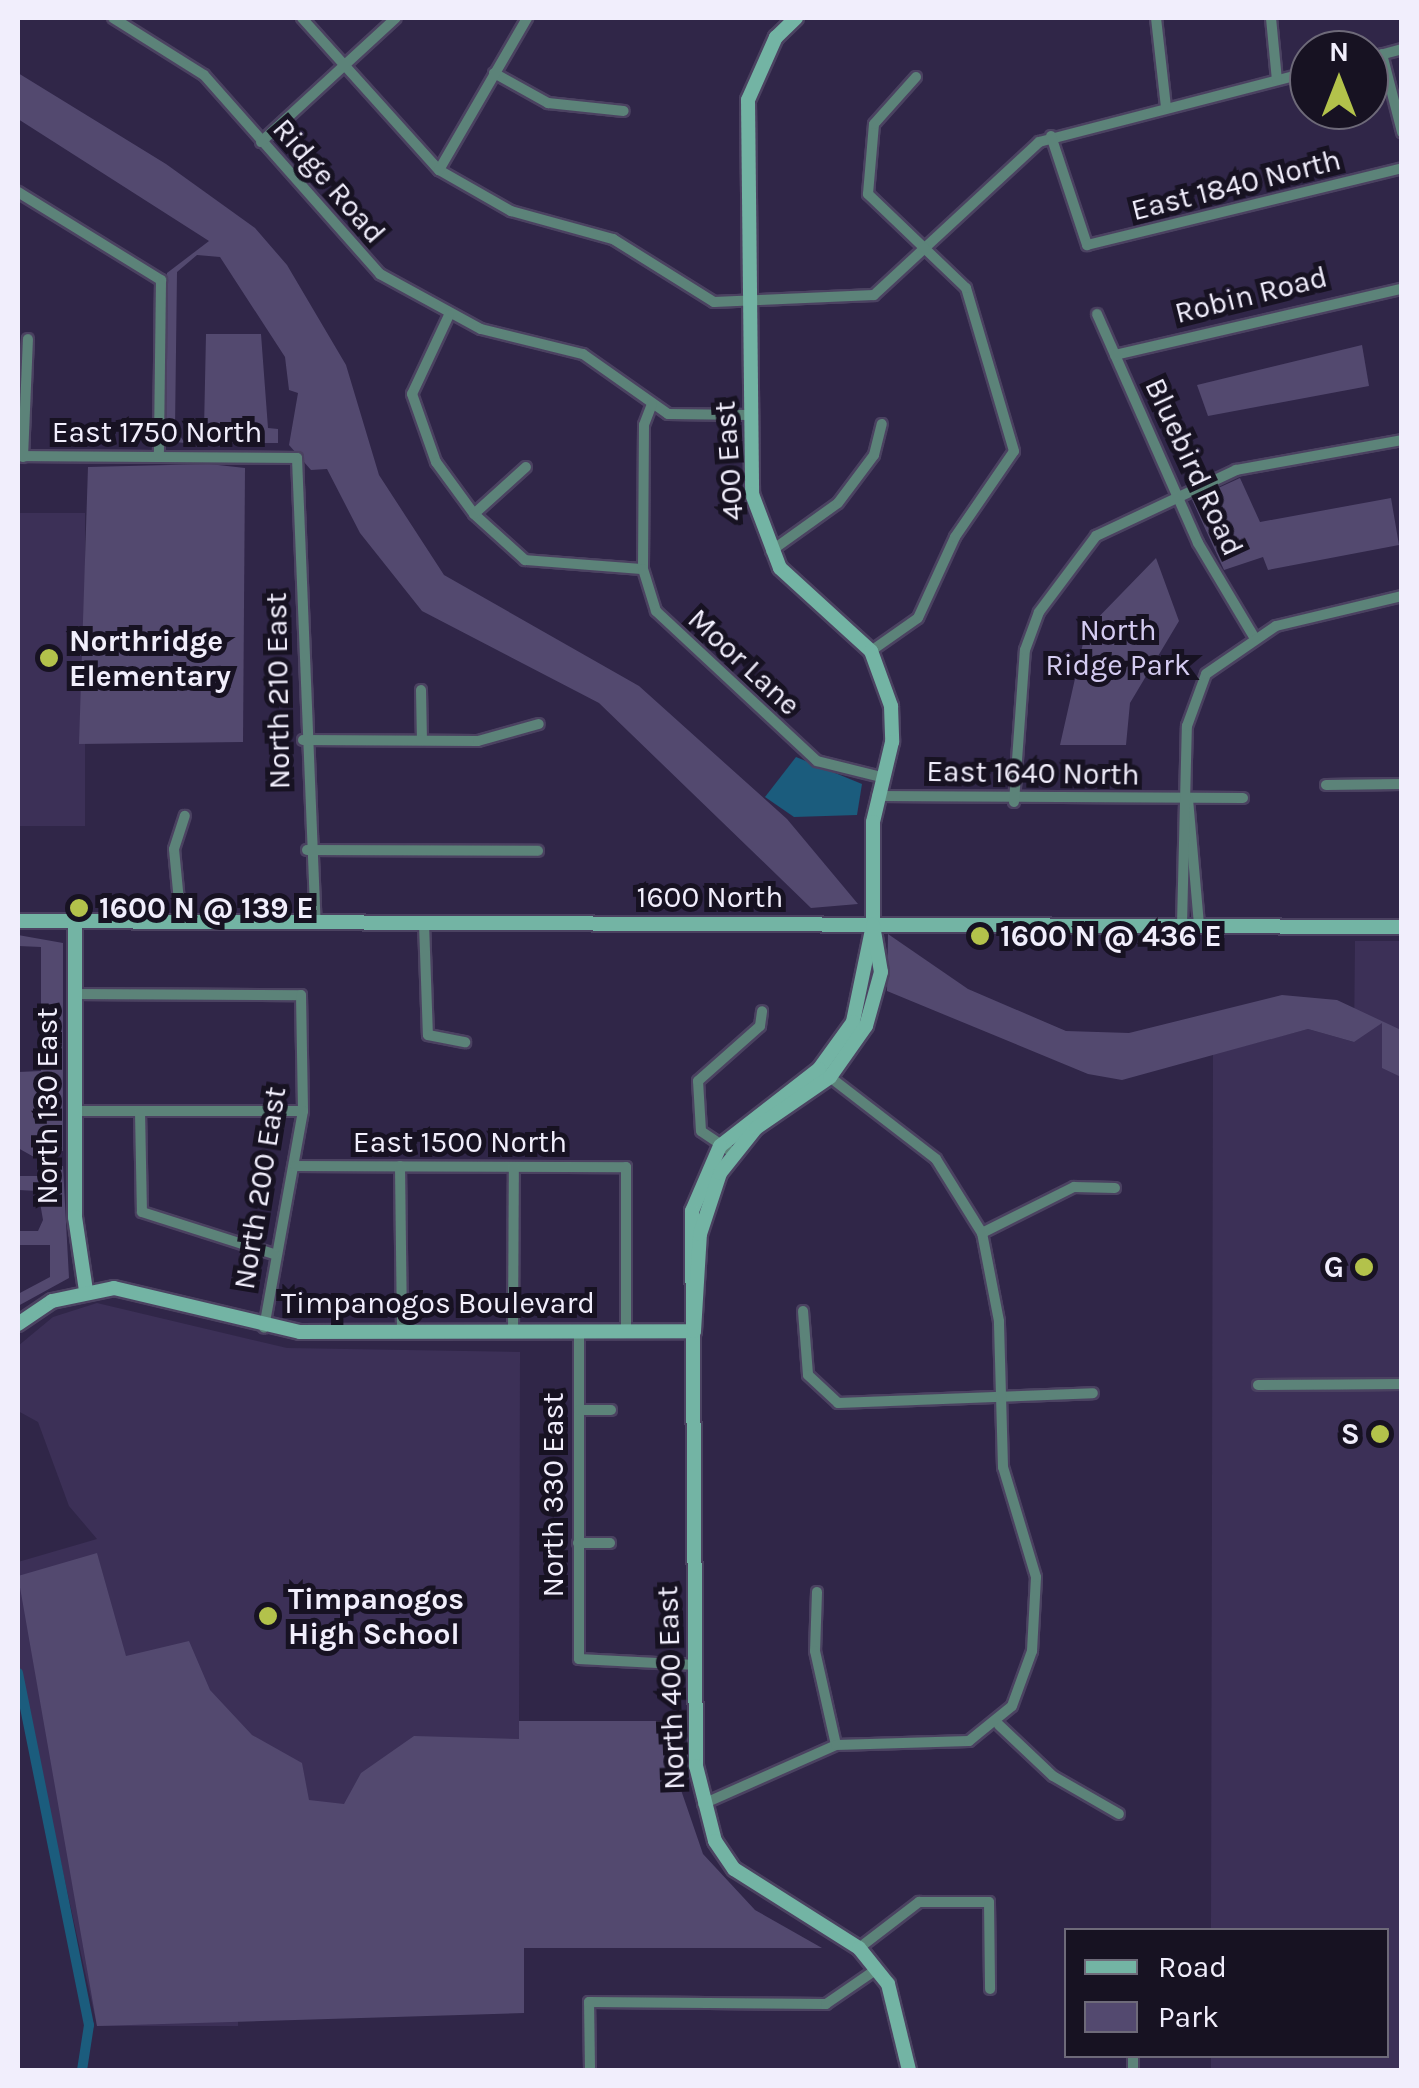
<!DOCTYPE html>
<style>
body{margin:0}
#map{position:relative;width:1419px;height:2088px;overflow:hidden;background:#302648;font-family:Karla,sans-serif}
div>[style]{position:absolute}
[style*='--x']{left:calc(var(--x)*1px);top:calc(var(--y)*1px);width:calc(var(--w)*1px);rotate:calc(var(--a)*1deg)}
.built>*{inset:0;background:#3c3057;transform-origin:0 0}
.green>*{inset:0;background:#53496f}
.water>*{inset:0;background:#1b5c7d}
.canal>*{height:10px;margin:-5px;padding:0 5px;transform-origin:5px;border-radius:5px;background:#1b5c7d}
.roads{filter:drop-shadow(2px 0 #4b4261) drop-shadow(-2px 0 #4b4261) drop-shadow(0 2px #4b4261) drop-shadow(0 -2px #4b4261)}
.street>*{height:10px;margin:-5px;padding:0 5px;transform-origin:5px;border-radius:5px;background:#5c8379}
.secondary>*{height:14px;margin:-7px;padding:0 7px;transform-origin:7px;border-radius:7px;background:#73b4a4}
.dots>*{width:28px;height:28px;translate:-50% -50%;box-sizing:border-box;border:5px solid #171222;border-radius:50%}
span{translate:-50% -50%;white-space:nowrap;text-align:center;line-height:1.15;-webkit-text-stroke:10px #171222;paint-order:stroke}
.street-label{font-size:30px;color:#f1eefc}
.park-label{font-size:30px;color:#d4cbf1}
.poi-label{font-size:30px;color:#f1eefc;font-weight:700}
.left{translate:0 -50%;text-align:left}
.right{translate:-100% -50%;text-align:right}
.frame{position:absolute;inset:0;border:20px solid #f1eefc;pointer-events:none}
.legend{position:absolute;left:1064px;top:1928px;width:325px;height:130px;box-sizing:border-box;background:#171222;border:2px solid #6e6a79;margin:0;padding:12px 18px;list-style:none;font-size:30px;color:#f1eefc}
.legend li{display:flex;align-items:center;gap:20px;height:50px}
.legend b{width:50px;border:2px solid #6e6a79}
.north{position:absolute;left:1289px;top:30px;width:100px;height:100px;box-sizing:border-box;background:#171222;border:2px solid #6e6a79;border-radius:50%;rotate:0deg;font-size:28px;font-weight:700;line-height:40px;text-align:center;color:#f1eefc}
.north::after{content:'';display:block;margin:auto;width:35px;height:45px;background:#b3c24b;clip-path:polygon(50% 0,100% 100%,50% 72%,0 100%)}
</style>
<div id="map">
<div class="built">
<div style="left:18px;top:513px;width:67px;height:313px"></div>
<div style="clip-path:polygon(1355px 941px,1401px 941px,1401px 2070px,1211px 2070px,1211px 2056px,1386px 2056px,1386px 1930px,1211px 1930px,1213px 1054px,1308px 1029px,1354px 1042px)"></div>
<div style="clip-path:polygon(97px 1303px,287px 1348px,520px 1352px,519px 1739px,238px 2016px,238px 2026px,97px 2026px,18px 1669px,18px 1562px,97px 1539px,69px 1506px,38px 1422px,18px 1411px,18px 1346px,53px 1317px)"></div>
</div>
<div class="green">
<div style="clip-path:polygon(18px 73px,166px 164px,255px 228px,287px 265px,346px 365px,379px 475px,444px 575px,639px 686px,787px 819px,858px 904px,811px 908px,599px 703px,422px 611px,360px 533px,327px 469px,311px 470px,289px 445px,298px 393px,289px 390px,285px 357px,220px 257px,197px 255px,177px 272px,175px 429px,185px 443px,166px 441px,167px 273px,209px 241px,18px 119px)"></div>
<div style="clip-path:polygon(206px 334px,261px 334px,268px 428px,278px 429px,278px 443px,196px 443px,204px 429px)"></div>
<div style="clip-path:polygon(1362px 345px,1369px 386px,1208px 416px,1197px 385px)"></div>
<div style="clip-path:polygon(209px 464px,245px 468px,243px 742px,79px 744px,88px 467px)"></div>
<div style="clip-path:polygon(1240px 478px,1260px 522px,1391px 498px,1399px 545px,1268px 570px,1263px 557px,1224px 570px,1192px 500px)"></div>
<div style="clip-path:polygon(1156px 558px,1179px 621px,1130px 703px,1126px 745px,1060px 745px,1086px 630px)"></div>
<div style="clip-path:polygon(888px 934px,968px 989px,1066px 1031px,1129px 1033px,1282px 995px,1337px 1000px,1401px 1030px,1401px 1077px,1382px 1068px,1382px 1023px,1354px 1042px,1308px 1029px,1122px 1080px,1088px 1074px,887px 991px)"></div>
<div style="clip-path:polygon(18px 935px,63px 943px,63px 1151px,34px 1157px,18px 1148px,18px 1072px,41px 1071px,41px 947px,18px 946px)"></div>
<div style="clip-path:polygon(48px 1166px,63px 1166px,69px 1278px,18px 1306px,18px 1294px,50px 1277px,50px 1245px,18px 1245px,19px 1231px,38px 1231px,43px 1220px,38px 1191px,19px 1190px,18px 1176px,48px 1176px)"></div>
<div style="clip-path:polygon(97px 1553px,126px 1656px,189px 1641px,210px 1690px,252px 1735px,302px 1763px,309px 1800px,344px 1804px,361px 1773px,414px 1736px,519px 1739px,519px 1721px,680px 1721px,680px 1787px,703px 1854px,755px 1910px,822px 1948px,524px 1948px,524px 2013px,97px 2026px,18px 1576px)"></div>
</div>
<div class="water">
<div style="clip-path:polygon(796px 757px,862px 784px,857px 815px,794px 817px,765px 797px)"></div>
</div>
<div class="canal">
<div style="--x:18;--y:1673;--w:359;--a:78.6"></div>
<div style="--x:89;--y:2025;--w:46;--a:98.8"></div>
</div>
<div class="roads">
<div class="street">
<div style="--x:113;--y:18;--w:107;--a:32.1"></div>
<div style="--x:204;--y:75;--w:266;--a:48.5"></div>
<div style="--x:380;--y:274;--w:115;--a:28.6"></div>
<div style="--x:481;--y:329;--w:105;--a:13.8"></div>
<div style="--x:583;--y:354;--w:104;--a:35.2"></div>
<div style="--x:668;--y:414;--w:82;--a:0.7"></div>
<div style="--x:302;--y:18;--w:205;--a:48"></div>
<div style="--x:439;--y:170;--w:83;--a:29.7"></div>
<div style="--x:511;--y:211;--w:106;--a:15.4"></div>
<div style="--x:613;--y:239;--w:119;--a:32"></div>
<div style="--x:714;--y:302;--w:160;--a:-2.5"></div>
<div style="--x:874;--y:295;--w:225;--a:-42.8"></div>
<div style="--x:1039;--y:142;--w:279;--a:-14.5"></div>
<div style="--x:1156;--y:18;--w:90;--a:83.6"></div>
<div style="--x:1271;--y:18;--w:62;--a:84.5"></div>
<div style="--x:1382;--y:54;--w:81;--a:75.6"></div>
<div style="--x:1369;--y:58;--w:34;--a:-15"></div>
<div style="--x:494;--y:73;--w:62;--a:29.1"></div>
<div style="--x:548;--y:103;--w:76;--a:6"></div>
<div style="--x:1051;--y:136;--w:115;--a:71.7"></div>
<div style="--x:1087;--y:245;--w:324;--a:-13.7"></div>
<div style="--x:261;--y:142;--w:183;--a:-42.6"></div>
<div style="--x:439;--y:170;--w:176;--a:-59.9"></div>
<div style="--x:18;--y:192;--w:168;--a:31.6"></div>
<div style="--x:161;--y:280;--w:176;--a:90.7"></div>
<div style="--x:1097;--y:314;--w:250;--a:66.2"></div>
<div style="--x:1198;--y:543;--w:109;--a:59.2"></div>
<div style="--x:449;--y:315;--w:87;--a:115.1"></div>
<div style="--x:412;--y:394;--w:72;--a:70.6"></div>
<div style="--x:436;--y:462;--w:64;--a:53.8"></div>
<div style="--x:474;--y:514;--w:69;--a:42"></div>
<div style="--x:525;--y:560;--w:118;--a:4.4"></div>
<div style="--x:1115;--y:355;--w:294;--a:-13"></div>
<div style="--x:652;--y:404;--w:22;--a:111"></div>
<div style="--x:644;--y:425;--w:144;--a:90.4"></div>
<div style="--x:643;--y:569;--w:44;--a:72.8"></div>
<div style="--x:656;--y:611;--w:220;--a:43"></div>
<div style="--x:817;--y:761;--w:70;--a:14"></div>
<div style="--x:18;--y:456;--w:279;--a:0.4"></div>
<div style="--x:297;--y:458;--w:464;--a:87.7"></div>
<div style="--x:23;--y:457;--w:118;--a:-87.6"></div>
<div style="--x:474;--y:514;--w:70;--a:-42.1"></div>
<div style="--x:771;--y:551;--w:82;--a:-35.6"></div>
<div style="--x:838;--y:503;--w:60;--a:-53.1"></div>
<div style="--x:874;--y:455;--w:32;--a:-76"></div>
<div style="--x:871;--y:651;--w:57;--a:-35.1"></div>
<div style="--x:918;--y:618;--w:89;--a:-65.4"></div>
<div style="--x:955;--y:537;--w:104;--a:-55.5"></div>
<div style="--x:1014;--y:451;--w:170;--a:-106.4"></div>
<div style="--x:966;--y:288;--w:136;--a:-136.2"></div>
<div style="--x:868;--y:194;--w:70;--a:-85.1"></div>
<div style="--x:874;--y:124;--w:63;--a:-48.2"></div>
<div style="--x:421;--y:690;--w:50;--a:88.9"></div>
<div style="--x:303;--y:740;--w:175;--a:0.3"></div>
<div style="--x:478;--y:741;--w:63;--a:-15.6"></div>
<div style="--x:1326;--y:785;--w:76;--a:-0.8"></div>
<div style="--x:877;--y:796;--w:366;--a:0.3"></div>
<div style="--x:1188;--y:799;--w:126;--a:85"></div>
<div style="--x:1014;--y:802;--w:152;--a:-85.9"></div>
<div style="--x:1025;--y:650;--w:40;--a:-69.8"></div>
<div style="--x:1039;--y:612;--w:95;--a:-53.1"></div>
<div style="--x:1096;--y:536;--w:155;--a:-25.2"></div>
<div style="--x:1236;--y:470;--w:169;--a:-10.2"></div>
<div style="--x:307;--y:850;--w:231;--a:0.2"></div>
<div style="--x:181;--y:922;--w:73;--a:-95.5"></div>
<div style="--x:174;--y:849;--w:35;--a:-72"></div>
<div style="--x:424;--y:923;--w:112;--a:88"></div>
<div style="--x:428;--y:1035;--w:38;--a:11"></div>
<div style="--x:1182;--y:925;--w:199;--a:-88.6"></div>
<div style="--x:1187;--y:726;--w:55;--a:-69.9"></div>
<div style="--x:1206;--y:674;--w:85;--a:-34.4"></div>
<div style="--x:1276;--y:626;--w:130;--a:-13.4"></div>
<div style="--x:75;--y:994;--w:226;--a:0.3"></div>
<div style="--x:301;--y:995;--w:116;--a:89"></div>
<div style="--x:303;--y:1111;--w:220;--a:100.2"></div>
<div style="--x:75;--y:1111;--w:228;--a:0"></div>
<div style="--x:140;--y:1111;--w:101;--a:88.9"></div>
<div style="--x:142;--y:1212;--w:139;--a:17.7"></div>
<div style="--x:732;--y:1152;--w:37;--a:-146"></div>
<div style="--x:701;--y:1131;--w:50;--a:-93.4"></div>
<div style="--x:698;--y:1081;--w:83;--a:-41.6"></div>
<div style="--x:760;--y:1026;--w:15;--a:-82"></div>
<div style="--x:295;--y:1166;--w:331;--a:0.2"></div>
<div style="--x:626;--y:1167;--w:164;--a:90"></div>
<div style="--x:400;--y:1166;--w:167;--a:89.3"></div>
<div style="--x:982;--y:1233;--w:103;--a:-26.6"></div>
<div style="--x:1074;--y:1187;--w:41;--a:1.4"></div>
<div style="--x:803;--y:1311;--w:64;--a:85.5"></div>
<div style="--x:808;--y:1375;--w:41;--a:43"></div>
<div style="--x:838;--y:1403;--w:255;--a:-2.2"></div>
<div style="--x:513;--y:1332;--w:165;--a:-89.7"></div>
<div style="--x:579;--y:1332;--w:327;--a:90"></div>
<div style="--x:579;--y:1659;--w:117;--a:2.9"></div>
<div style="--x:1258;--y:1385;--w:144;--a:-0.4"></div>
<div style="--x:579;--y:1410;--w:32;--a:0"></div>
<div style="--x:578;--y:1543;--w:32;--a:0"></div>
<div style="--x:817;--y:1592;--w:59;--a:91.9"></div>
<div style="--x:815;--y:1651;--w:96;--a:77.4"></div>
<div style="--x:999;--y:1725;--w:74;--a:43.4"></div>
<div style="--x:1053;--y:1776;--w:76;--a:29.9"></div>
<div style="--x:703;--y:1804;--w:145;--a:-23.9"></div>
<div style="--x:836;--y:1745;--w:133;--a:-1.7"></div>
<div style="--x:969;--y:1741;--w:55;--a:-39.1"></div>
<div style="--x:1012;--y:1706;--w:59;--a:-70"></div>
<div style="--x:1032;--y:1651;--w:74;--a:-86.9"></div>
<div style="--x:1036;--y:1577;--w:115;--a:-106.7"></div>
<div style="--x:1003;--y:1467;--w:146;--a:-91.6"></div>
<div style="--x:999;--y:1321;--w:90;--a:-100.9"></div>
<div style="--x:982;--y:1233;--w:87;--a:-121.9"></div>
<div style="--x:936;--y:1159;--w:139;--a:-142.3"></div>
<div style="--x:859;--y:1948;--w:76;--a:-37.5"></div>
<div style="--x:919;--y:1902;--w:70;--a:0"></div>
<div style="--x:989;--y:1902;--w:87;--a:89.3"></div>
<div style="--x:1133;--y:2056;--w:14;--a:90"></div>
<div style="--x:590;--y:2070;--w:68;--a:-90.8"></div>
<div style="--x:589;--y:2002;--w:237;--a:0.5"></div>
<div style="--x:826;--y:2004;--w:62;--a:-34.5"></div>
</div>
<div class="secondary">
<div style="--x:796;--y:18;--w:28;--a:136"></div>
<div style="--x:776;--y:37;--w:69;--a:114"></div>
<div style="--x:748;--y:100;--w:394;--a:89.4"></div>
<div style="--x:752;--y:494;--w:79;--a:69.3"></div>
<div style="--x:780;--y:568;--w:123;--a:42.4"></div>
<div style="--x:871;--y:651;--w:59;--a:70"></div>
<div style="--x:891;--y:706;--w:36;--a:88"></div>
<div style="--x:892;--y:742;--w:82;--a:103.4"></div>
<div style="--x:873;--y:822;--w:103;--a:90"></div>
<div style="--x:873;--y:925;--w:99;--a:101.7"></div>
<div style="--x:853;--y:1022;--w:58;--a:125.9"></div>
<div style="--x:819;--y:1069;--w:125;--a:142.1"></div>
<div style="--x:720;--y:1146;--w:71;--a:113.3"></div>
<div style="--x:692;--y:1211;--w:555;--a:89.59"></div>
<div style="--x:696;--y:1766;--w:77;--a:75.8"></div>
<div style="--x:715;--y:1841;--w:34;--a:56"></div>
<div style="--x:734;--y:1869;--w:148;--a:32.3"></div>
<div style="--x:859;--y:1948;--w:46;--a:51.1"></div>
<div style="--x:888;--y:1984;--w:89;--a:76.3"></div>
<div style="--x:18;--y:921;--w:1384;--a:0.25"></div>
<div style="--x:75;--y:921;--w:296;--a:90"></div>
<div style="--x:75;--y:1217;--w:75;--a:81.5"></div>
<div style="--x:18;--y:1324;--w:41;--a:-34.1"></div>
<div style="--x:52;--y:1301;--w:63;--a:-11.8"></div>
<div style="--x:114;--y:1288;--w:191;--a:13.3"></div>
<div style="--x:300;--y:1332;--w:394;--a:-0.1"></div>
<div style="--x:694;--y:1331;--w:97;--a:-86.5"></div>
<div style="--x:700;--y:1234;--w:64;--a:-71.8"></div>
<div style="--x:720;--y:1173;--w:58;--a:-51.3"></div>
<div style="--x:756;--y:1128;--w:90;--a:-34.6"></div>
<div style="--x:830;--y:1077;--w:62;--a:-54.8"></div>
<div style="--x:866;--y:1026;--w:56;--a:-74.5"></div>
<div style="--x:881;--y:972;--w:48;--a:-99.7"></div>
</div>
</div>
<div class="dots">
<div style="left:49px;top:658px;background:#b3c24b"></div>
<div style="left:79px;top:908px;background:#b3c24b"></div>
<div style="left:980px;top:936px;background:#b3c24b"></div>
<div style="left:1364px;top:1267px;background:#b3c24b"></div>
<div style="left:1380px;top:1434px;background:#b3c24b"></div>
<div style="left:268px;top:1616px;background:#b3c24b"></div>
</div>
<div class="street-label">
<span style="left:329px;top:181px;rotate:49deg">Ridge Road</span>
<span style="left:1236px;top:185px;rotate:-14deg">East 1840 North</span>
<span style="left:1251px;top:295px;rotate:-14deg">Robin Road</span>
<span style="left:157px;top:432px">East 1750 North</span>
<span style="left:729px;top:461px;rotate:-94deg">400 East</span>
<span style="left:1194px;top:467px;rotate:65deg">Bluebird Road</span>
<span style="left:744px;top:662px;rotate:43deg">Moor Lane</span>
<span style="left:278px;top:691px;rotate:-91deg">North 210 East</span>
<span style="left:1033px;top:773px;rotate:1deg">East 1640 North</span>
<span style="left:710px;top:897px">1600 North</span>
<span style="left:47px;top:1106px;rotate:-90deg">North 130 East</span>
<span style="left:460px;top:1142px">East 1500 North</span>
<span style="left:260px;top:1188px;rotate:-81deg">North 200 East</span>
<span style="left:438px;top:1303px">Timpanogos Boulevard</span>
<span style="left:553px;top:1495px;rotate:-90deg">North 330 East</span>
<span style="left:671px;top:1688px;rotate:-92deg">North 400 East</span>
</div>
<div class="park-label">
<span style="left:1118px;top:647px">North<br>Ridge Park</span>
</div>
<div class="poi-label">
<span class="left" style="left:69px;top:658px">Northridge<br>Elementary</span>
<span class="left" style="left:99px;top:908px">1600 N @ 139 E</span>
<span class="left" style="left:1000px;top:936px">1600 N @ 436 E</span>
<span class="right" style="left:1344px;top:1267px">G</span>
<span class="right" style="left:1360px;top:1434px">S</span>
<span class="left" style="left:288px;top:1616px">Timpanogos<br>High School</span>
</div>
<div class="frame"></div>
<ul class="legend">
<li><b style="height:12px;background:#73b4a4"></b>Road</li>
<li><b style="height:28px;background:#53496f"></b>Park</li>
</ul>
<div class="north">N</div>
</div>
